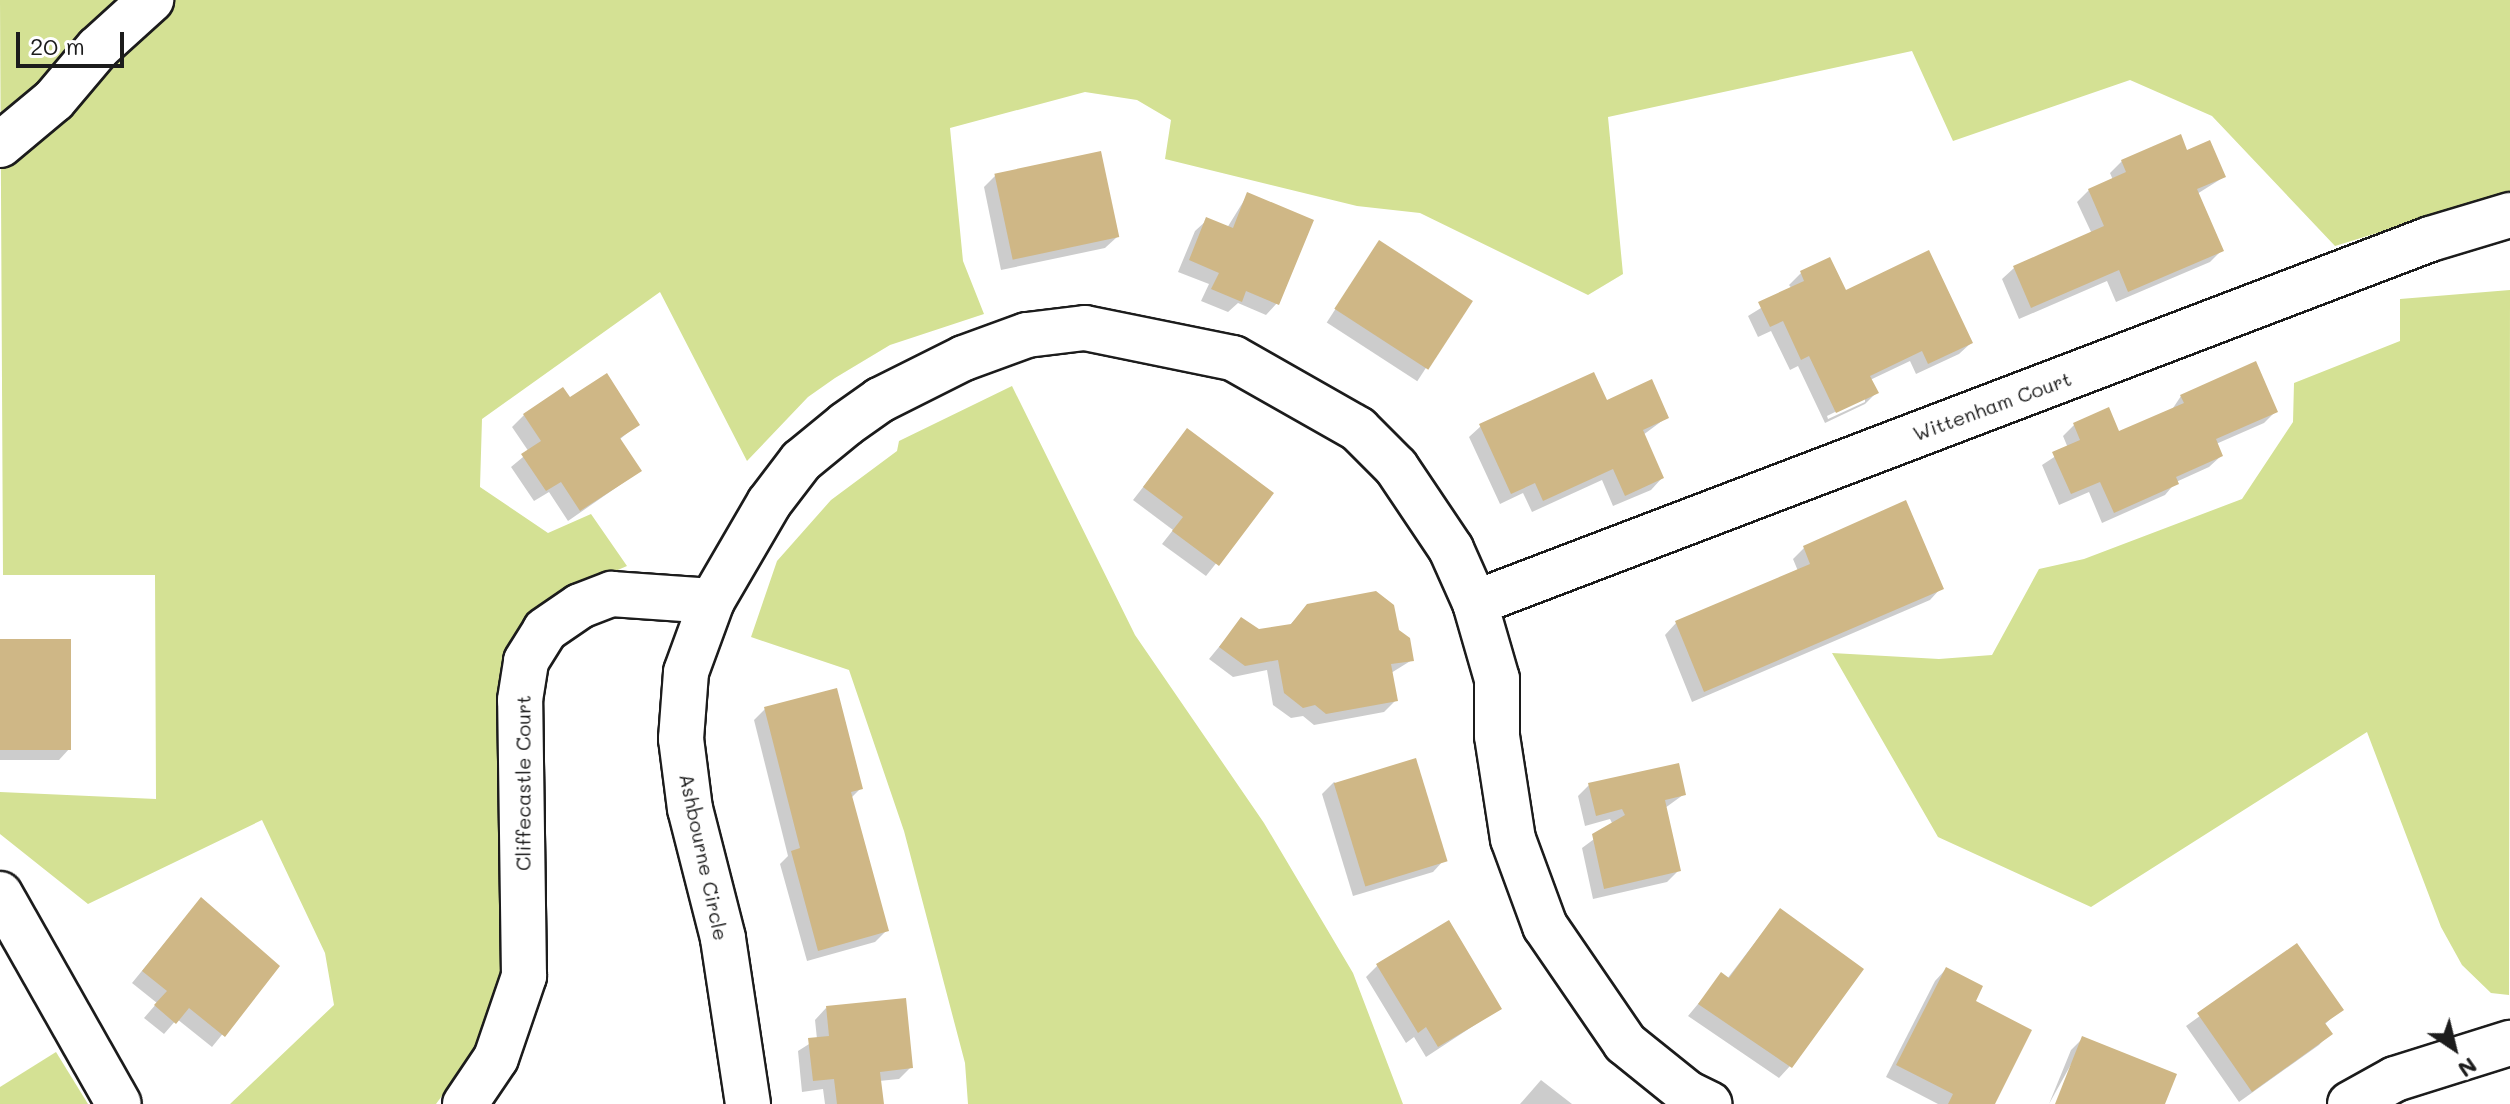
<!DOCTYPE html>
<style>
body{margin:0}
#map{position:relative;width:2510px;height:1104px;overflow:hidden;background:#fff;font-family:Mali,sans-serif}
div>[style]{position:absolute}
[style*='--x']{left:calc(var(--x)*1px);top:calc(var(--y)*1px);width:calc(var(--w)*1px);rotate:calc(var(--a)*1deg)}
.green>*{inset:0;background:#d4e194}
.shadow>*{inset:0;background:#0003;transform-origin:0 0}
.building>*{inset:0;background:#cfb786;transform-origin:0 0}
.roads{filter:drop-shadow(2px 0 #1c1c1c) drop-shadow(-2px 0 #1c1c1c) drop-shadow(0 2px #1c1c1c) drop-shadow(0 -2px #1c1c1c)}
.minor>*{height:44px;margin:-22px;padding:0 22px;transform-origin:22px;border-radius:22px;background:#fff}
span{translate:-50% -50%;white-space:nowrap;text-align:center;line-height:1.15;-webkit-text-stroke:7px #fff;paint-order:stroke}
.street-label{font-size:20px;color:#1c1c1c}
.north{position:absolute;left:2414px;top:1008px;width:80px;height:80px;-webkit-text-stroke:6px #fff;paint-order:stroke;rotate:145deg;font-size:22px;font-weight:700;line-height:32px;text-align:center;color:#1c1c1c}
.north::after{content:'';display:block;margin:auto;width:28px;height:36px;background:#1c1c1c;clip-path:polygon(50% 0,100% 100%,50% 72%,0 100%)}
.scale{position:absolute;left:16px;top:32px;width:108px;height:36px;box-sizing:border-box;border:4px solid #1c1c1c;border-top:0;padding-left:10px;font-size:24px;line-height:28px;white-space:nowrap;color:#1c1c1c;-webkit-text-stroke:6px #fff;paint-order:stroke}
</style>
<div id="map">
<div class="green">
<div style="clip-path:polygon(0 0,2510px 0,2510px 192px,2335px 246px,2212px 116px,2130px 80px,1953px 141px,1912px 51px,1608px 117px,1623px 274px,1588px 295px,1420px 213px,1357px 206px,1165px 159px,1171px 120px,1137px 100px,1085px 92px,950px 128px,963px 261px,984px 314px,890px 345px,835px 378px,808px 397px,747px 461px,660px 292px,482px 419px,480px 487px,548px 533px,591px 514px,627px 566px,571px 590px,545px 609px,504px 903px,500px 986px,485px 1037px,436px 1104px,230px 1104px,334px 1005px,325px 953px,262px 820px,88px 904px,0 834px,0 792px,156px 799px,155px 575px,3px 575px)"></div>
<div style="clip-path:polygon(2510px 290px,2509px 995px,2491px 993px,2462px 965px,2441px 927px,2367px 732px,2091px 907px,1938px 837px,1832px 653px,1939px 659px,1992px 655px,2039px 569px,2084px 559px,2242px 499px,2293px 422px,2294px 383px,2400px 341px,2400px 299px)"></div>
<div style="clip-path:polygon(1012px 386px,1135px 635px,1264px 823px,1353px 973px,1403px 1104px,968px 1104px,965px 1063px,904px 831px,849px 670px,751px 637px,777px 561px,831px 500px,897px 451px,899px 441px)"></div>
<div style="clip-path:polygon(56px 1052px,88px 1104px,0 1104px,0 1087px)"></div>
</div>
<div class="shadow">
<div style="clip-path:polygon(2186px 152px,2224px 177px,2197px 194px,2222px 250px,2210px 262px,2116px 302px,2107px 281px,2019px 319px,2002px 279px,2014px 268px,2092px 234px,2077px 202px,2089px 190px,2113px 180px,2110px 173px,2122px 161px)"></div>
<div style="clip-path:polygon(995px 176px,1117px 237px,1105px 248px,1001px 270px,984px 187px)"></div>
<div style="clip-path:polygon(1248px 194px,1277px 303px,1266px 315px,1238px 303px,1228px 312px,1201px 301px,1209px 284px,1178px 272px,1195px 231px,1207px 220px,1227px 228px)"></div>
<div style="left:1379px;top:242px;width:108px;height:96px;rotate:33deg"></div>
<div style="clip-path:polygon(evenodd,1830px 260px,1845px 292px,1971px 343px,1959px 354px,1916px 374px,1910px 361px,1870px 380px,1876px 393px,1865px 404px,1825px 423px,1798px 366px,1790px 370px,1771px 331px,1758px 337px,1748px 316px,1792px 289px,1789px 285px,1801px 273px,1830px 260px,1865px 397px,1865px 402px,1828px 419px,1827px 416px,1865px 397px)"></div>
<div style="clip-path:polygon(2181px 396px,2276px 411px,2264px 423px,2216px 444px,2221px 456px,2209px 467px,2176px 482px,2165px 495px,2102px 523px,2089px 492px,2059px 505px,2042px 465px,2068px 448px,2063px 436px,2074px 425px,2118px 434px,2171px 411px)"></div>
<div style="clip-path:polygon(570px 400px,638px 424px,619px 440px,640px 471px,568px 521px,549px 492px,534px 501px,511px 467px,529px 452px,512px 427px,524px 415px)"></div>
<div style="clip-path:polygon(1606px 402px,1666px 418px,1643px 435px,1662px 478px,1651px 490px,1613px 506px,1602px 480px,1532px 512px,1523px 493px,1500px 504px,1469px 437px,1481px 426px)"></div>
<div style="clip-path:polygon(1187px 431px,1271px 494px,1206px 576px,1162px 544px,1173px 530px,1133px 500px)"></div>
<div style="clip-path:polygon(1804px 548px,1941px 588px,1930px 600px,1692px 702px,1665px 635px,1676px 623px,1798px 571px,1793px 559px)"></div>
<div style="clip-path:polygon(1308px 606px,1397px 631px,1412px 660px,1391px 673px,1396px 700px,1384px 712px,1314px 725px,1303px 716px,1291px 718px,1273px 705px,1267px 670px,1233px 677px,1209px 659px,1242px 619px,1258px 632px,1289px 626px)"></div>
<div style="clip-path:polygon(0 641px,70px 748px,59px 760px,0 760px)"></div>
<div style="clip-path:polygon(765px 709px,860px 789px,850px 799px,886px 931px,875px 942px,807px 961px,780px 864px,788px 856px,754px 720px)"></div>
<div style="clip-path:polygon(1334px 782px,1444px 860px,1433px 872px,1353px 896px,1322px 794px)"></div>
<div style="clip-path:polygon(1589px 785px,1683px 795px,1665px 808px,1678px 871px,1667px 882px,1593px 899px,1582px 848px,1613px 825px,1610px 819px,1585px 826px,1578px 796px)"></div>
<div style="clip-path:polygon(1780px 910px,1790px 1066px,1779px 1078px,1688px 1016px,1722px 975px,1727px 979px)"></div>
<div style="clip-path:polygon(190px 912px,278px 966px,212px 1047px,177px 1019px,164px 1034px,144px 1018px,157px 1003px,132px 983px)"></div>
<div style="clip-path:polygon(2297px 946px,2341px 1009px,2324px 1025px,2330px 1033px,2319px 1045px,2239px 1102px,2186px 1026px)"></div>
<div style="clip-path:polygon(1378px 965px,1499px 1009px,1426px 1057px,1414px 1037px,1406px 1043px,1366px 977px)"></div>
<div style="clip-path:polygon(1946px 969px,1973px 1002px,1993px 1104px,1938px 1104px,1886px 1077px,1935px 981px)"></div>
<div style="clip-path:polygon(826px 1008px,911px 1067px,899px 1079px,879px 1081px,881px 1104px,825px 1104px,823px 1089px,802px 1092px,798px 1051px,817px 1039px,815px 1020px)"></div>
<div style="clip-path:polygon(2082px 1039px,2163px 1104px,2057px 1104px,2079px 1050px,2049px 1104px,2071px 1050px)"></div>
<div style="clip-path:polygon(1541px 1080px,1572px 1104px,1520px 1104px)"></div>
</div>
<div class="building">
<div style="clip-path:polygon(2181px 134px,2187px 150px,2210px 140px,2226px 177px,2197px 189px,2224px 251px,2128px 292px,2119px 270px,2031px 308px,2013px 266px,2104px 226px,2088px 189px,2126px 172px,2121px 160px)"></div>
<div style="left:1101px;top:151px;width:88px;height:109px;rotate:78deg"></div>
<div style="clip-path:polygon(1247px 192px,1314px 220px,1279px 305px,1246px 291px,1242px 302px,1211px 289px,1219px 273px,1189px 260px,1206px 217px,1233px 228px)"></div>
<div style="left:1379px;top:240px;width:112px;height:82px;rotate:33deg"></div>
<div style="clip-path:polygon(1929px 250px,1973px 343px,1928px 364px,1922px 351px,1870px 376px,1879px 393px,1836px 413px,1809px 356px,1801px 360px,1783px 321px,1770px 327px,1758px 302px,1804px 281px,1800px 271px,1830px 257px,1846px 290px)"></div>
<div style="clip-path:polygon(2256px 361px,2278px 412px,2216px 439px,2223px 456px,2176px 477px,2179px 484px,2114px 513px,2100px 482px,2071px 494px,2052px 452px,2080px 440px,2073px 423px,2109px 407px,2119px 431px,2184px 403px,2180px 395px)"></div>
<div style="clip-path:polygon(1594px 372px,1607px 400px,1652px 379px,1669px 418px,1643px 430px,1664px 478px,1625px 496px,1613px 469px,1543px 501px,1535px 483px,1511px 494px,1479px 424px)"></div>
<div style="clip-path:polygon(607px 373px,640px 425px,620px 438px,642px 471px,580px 511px,561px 482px,546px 491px,521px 454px,541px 441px,523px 414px,563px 387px,570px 397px)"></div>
<div style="clip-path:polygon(1187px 428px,1274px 493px,1219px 566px,1172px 531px,1183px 517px,1143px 487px)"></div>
<div style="clip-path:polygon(1906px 500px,1944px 589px,1704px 692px,1675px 621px,1810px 564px,1803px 546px)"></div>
<div style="clip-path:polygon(1376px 591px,1394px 605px,1399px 630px,1410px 638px,1414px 661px,1391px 664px,1398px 701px,1326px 714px,1315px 705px,1303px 708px,1284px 693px,1278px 660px,1245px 666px,1219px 647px,1241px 617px,1259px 629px,1291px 624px,1307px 604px)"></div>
<div style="left:0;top:639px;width:71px;height:111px"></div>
<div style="clip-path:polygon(837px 688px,863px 789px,851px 792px,889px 931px,818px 951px,791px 851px,800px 848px,764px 707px)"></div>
<div style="left:1416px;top:758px;width:108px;height:86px;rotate:73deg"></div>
<div style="clip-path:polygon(1679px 763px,1686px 795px,1665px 800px,1681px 871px,1604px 889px,1592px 834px,1625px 815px,1622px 809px,1596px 816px,1588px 783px)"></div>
<div style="clip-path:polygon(201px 897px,280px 966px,225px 1037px,189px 1008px,176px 1024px,154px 1005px,167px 991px,142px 971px)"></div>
<div style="clip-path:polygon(1780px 908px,1864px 969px,1792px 1068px,1698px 1004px,1721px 972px,1729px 978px)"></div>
<div style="clip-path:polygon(1449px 920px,1502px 1009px,1438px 1047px,1426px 1027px,1418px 1033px,1376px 964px)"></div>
<div style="clip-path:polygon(2297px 943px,2344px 1010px,2325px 1023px,2333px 1034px,2252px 1092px,2197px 1013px)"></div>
<div style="clip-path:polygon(1946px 967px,1983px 986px,1976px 1001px,2032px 1030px,1995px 1104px,1948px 1104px,1953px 1094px,1896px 1065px)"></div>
<div style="clip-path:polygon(906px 998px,913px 1068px,880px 1072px,884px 1104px,837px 1104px,834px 1079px,813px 1081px,808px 1038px,829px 1036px,826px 1006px)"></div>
<div style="clip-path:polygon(2082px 1036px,2177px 1074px,2165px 1104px,2055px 1104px)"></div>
</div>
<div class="roads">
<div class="minor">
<div style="--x:0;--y:145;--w:70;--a:-39.8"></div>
<div style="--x:54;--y:100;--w:68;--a:-49.8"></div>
<div style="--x:98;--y:48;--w:72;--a:-42.2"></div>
<div style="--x:1475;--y:603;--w:1022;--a:-20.86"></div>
<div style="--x:2430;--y:239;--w:84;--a:-16.7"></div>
<div style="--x:0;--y:894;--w:241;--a:60.5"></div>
<div style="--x:465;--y:1104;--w:55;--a:-56"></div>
<div style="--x:496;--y:1058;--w:87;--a:-71.1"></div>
<div style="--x:524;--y:976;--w:276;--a:-90.8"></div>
<div style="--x:520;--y:700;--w:39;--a:-81"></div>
<div style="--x:526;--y:661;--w:36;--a:-58"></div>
<div style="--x:545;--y:630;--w:42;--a:-34.4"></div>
<div style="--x:580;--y:606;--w:34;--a:-21"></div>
<div style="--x:612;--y:594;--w:100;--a:4"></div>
<div style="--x:748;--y:1104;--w:168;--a:-98.6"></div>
<div style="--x:723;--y:938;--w:133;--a:-104.3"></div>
<div style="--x:690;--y:809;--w:71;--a:-97.3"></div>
<div style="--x:681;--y:739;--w:67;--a:-85.7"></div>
<div style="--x:686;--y:672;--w:76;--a:-69.9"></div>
<div style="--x:712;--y:601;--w:113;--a:-59.8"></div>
<div style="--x:769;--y:503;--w:53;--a:-52.7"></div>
<div style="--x:801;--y:461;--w:58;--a:-39.4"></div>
<div style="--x:846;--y:424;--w:42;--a:-35.2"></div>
<div style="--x:880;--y:400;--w:94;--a:-26.6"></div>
<div style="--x:964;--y:358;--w:67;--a:-20.1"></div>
<div style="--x:1027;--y:335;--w:58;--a:-6.9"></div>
<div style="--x:1085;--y:328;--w:151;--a:11.5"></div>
<div style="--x:1233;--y:358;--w:144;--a:29.6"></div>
<div style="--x:1358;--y:429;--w:54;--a:45"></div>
<div style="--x:1396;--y:467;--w:99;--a:56.1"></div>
<div style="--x:1451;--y:549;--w:59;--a:66"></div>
<div style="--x:1475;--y:603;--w:79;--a:73.9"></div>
<div style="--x:1497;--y:679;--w:57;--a:90"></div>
<div style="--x:1497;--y:736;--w:104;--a:81.2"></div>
<div style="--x:1513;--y:839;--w:93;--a:69.8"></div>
<div style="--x:1545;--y:926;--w:142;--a:55.6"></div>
<div style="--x:1625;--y:1043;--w:80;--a:38.9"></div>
<div style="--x:1687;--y:1093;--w:25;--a:26"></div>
<div style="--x:2350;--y:1104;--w:51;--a:-29.1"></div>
<div style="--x:2395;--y:1079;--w:121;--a:-17.4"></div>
</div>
</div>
<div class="street-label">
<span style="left:1992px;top:406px;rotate:-20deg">Wittenham Court</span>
<span style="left:523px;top:783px;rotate:-90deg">Cliffecastle Court</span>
<span style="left:704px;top:857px;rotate:78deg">Ashbourne Circle</span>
</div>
<div class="north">N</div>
<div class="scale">20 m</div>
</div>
